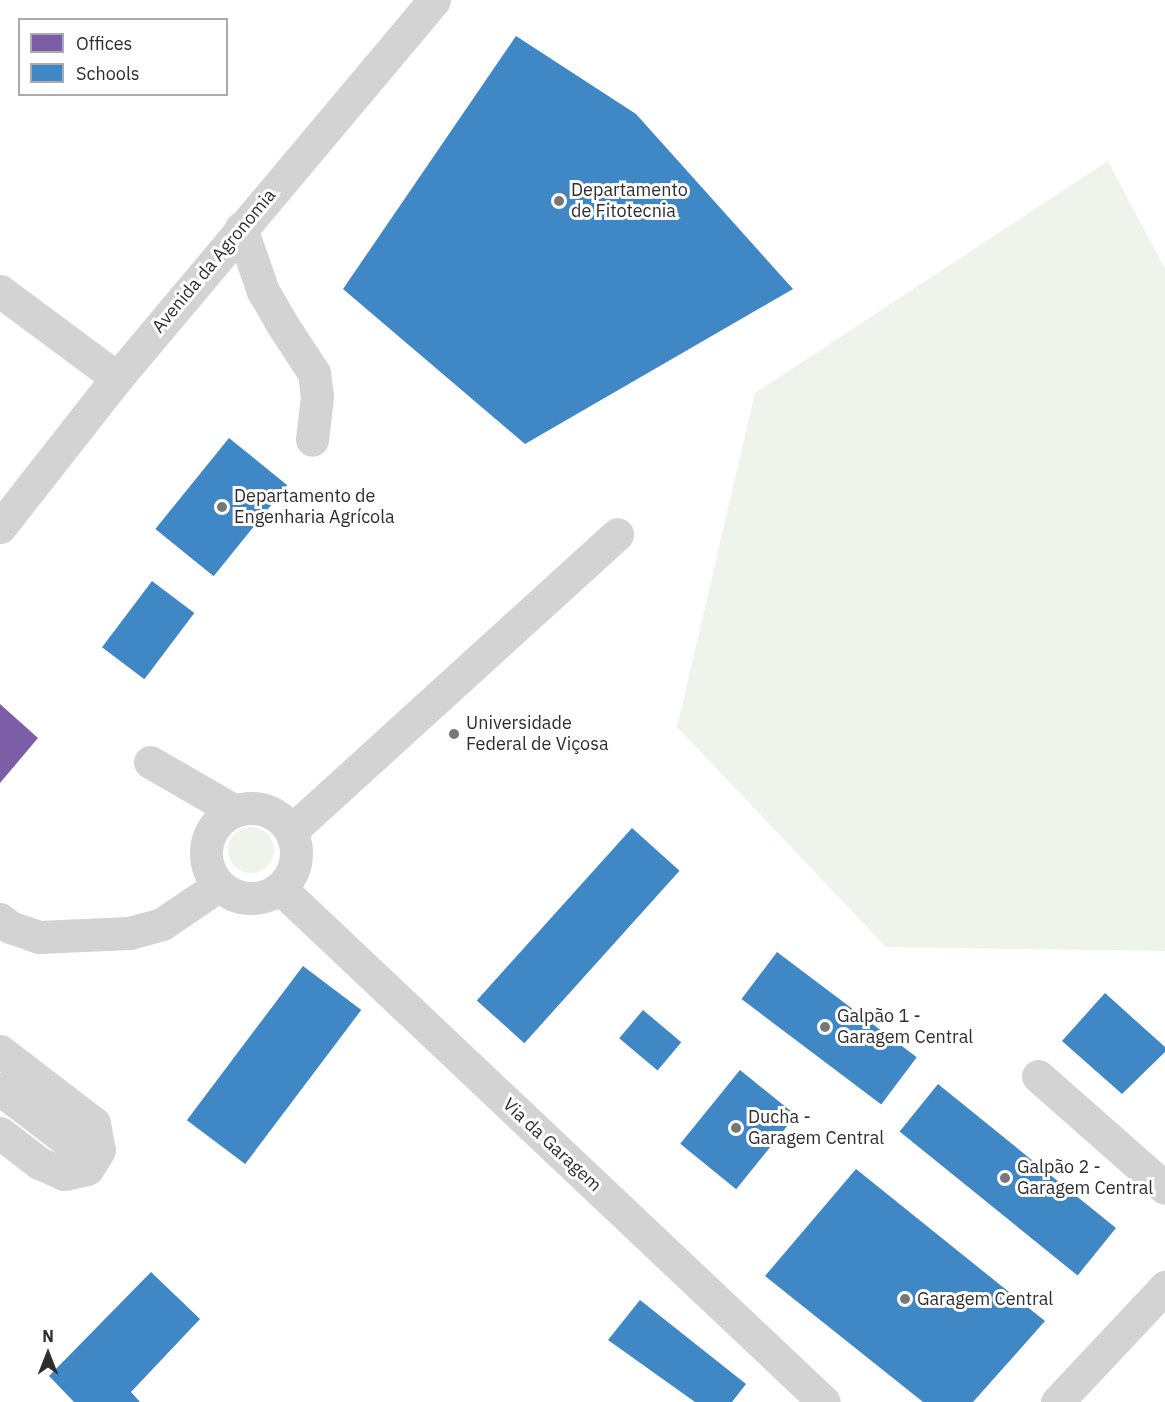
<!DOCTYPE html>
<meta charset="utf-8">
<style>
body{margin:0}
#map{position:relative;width:1165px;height:1402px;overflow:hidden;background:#fff;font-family:"IBM Plex Sans",sans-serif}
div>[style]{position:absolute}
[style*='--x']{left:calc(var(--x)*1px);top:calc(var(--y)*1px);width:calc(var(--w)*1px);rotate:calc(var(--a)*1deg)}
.green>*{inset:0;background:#eef4eb}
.round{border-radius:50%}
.offices>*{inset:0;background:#7b5ea7}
.schools>*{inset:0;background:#3f88c5;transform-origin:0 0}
.minor>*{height:33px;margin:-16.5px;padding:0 16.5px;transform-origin:16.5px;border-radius:16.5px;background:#d3d3d3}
.minor>.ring{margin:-16.5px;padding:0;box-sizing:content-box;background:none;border:33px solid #d3d3d3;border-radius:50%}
.dots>*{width:16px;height:16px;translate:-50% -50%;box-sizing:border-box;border:3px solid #fff;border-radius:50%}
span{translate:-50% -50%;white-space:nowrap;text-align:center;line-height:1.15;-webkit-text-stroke:6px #fff;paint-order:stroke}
.poi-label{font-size:18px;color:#2e2e2e}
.left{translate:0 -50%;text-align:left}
.street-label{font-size:18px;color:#2e2e2e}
.legend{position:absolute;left:18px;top:18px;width:210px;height:78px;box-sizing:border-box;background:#fff;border:2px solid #ababab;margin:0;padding:8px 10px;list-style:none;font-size:18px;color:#2e2e2e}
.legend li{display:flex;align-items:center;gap:12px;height:30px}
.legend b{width:30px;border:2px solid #ababab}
.north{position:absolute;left:18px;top:1324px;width:60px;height:60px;-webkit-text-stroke:4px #fff;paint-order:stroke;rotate:0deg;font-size:16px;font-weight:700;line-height:24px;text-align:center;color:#2e2e2e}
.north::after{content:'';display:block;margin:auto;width:21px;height:27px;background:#2e2e2e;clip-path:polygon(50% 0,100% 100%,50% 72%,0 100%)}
</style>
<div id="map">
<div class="green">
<div style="clip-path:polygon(1108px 161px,1165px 269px,1165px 951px,886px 947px,677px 727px,755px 393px)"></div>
<div class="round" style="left:228px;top:827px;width:46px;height:46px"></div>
</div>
<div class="offices">
<div style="clip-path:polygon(0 704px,38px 738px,0 783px)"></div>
</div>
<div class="schools">
<div style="clip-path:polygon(516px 36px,636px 114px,793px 289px,525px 444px,343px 289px)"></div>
<div style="left:229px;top:438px;width:75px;height:117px;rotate:39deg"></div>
<div style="left:152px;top:581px;width:53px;height:83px;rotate:37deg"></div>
<div style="left:632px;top:828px;width:64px;height:232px;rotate:42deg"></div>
<div style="left:777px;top:952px;width:175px;height:59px;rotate:37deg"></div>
<div style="left:303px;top:966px;width:73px;height:193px;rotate:37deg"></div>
<div style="clip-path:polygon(1105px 993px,1165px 1047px,1165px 1052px,1122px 1094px,1062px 1041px)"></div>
<div style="left:643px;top:1010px;width:50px;height:37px;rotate:40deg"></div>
<div style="left:740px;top:1070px;width:72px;height:95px;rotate:39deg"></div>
<div style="left:938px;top:1084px;width:229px;height:61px;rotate:39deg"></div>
<div style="clip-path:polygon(856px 1169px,1045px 1321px,973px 1402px,923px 1402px,765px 1276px)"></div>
<div style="clip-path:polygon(151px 1272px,200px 1319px,131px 1392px,140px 1402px,74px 1402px,49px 1376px)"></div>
<div style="clip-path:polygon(640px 1300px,746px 1384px,732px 1402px,695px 1402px,608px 1340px)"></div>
</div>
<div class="minor">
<div style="--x:241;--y:228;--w:67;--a:70.8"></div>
<div style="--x:263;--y:291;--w:34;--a:60"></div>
<div style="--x:280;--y:321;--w:62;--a:56.8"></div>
<div style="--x:314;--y:373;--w:23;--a:83"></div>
<div style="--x:317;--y:396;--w:44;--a:96.5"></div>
<div style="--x:0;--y:291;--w:146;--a:36.6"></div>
<div style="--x:0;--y:527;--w:189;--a:-51.9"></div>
<div style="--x:117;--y:378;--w:493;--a:-50"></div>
<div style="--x:150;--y:762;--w:98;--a:30"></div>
<div class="ring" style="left:206px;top:808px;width:57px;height:57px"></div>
<div style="--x:291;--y:831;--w:441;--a:-42.3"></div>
<div style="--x:280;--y:888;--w:748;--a:43.38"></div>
<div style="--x:0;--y:919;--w:13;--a:39"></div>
<div style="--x:10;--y:927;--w:31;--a:19"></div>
<div style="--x:39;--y:937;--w:90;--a:-2.5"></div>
<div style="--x:129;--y:933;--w:34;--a:-15"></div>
<div style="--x:162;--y:924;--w:68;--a:-34.2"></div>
<div style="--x:0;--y:1051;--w:118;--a:37.5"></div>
<div style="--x:94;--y:1123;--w:27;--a:80"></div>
<div style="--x:99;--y:1150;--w:22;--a:122"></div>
<div style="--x:87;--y:1169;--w:24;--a:168"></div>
<div style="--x:64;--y:1174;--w:27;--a:-156"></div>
<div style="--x:39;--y:1163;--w:49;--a:-142.4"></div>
<div style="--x:1038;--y:1076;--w:169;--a:41.4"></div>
<div style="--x:0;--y:1089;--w:117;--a:37.4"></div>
<div style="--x:1057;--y:1402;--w:158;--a:-46.8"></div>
</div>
<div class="dots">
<div style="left:559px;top:201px;background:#777"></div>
<div style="left:222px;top:507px;background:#777"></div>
<div style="left:454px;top:734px;background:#777"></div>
<div style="left:825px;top:1027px;background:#777"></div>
<div style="left:736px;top:1128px;background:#777"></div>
<div style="left:1005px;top:1178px;background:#777"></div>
<div style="left:905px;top:1299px;background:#777"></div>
</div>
<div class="poi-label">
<span class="left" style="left:571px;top:201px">Departamento<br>de Fitotecnia</span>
<span class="left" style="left:234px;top:507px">Departamento de<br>Engenharia Agrícola</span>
<span class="left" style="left:466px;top:734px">Universidade<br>Federal de Viçosa</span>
<span class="left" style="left:837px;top:1027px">Galpão 1 -<br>Garagem Central</span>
<span class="left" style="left:748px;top:1128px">Ducha -<br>Garagem Central</span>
<span class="left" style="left:1017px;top:1178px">Galpão 2 -<br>Garagem Central</span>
<span class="left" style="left:917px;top:1299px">Garagem Central</span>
</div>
<div class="street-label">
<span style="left:214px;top:261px;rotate:-50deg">Avenida da Agronomia</span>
<span style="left:552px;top:1145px;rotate:43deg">Via da Garagem</span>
</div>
<ul class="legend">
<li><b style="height:16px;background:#7b5ea7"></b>Offices</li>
<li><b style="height:16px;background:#3f88c5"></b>Schools</li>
</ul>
<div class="north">N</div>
</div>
